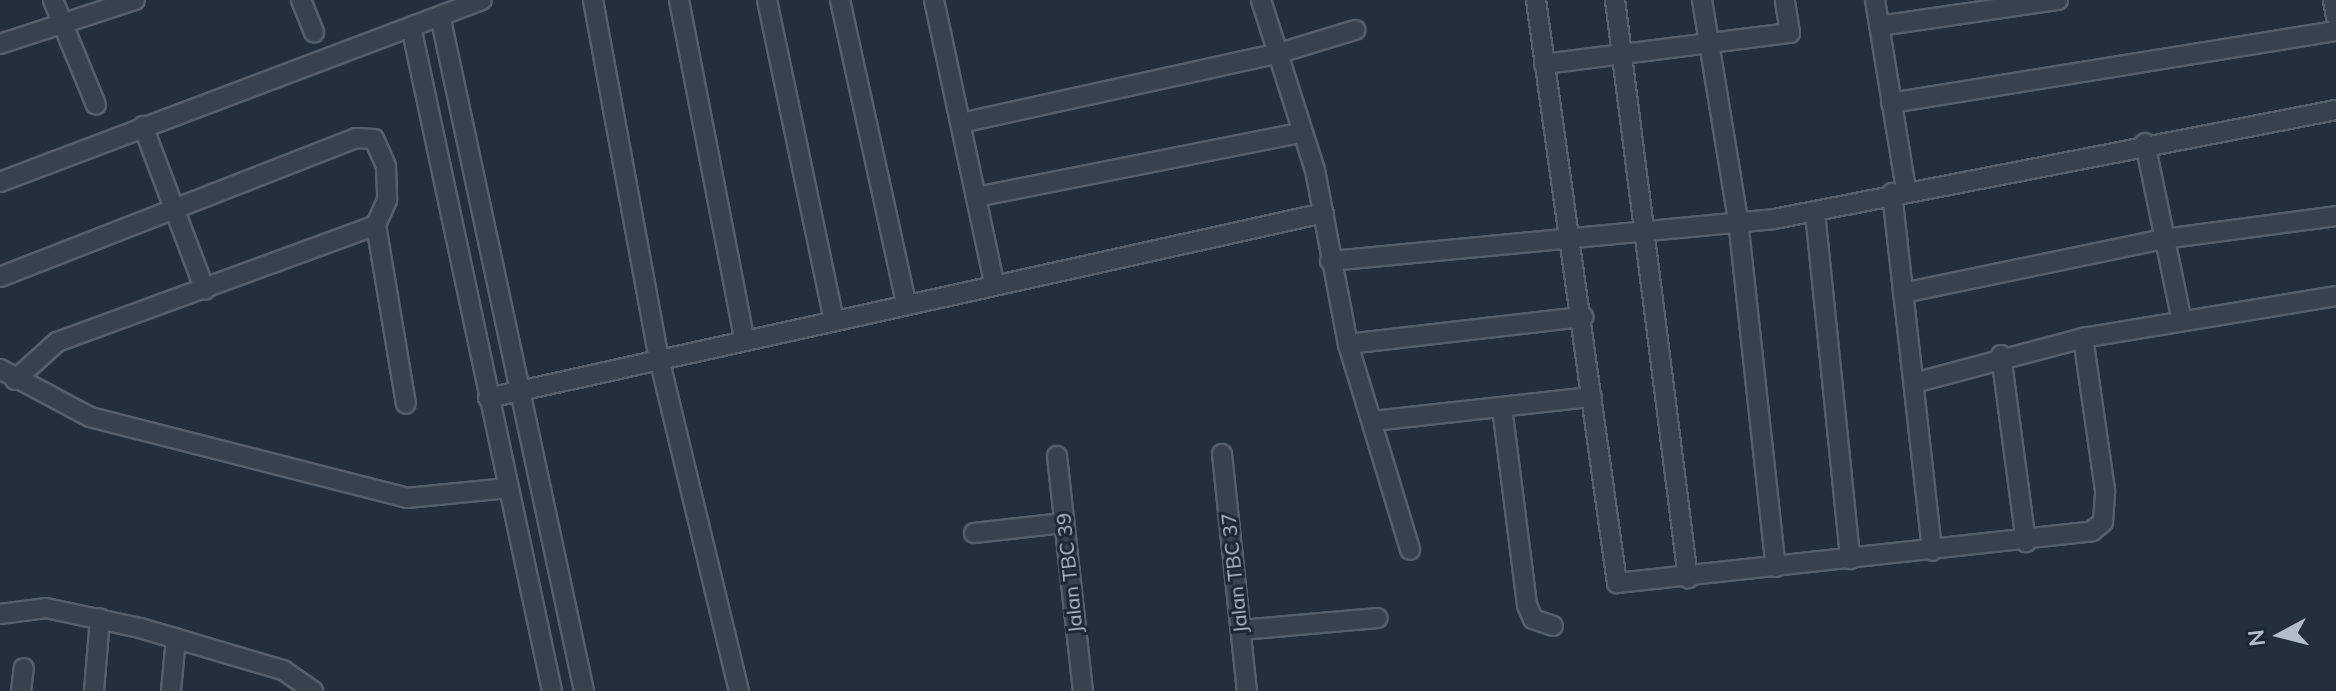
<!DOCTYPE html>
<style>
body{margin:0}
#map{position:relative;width:2336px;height:691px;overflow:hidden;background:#242f3e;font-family:Mulish,sans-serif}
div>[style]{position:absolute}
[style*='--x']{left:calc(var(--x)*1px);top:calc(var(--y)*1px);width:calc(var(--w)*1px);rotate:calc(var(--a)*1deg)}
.roads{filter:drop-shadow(2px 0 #565f6c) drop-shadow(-2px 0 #565f6c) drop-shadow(0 2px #565f6c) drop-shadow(0 -2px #565f6c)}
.minor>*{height:18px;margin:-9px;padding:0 9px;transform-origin:9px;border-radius:9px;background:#38414e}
span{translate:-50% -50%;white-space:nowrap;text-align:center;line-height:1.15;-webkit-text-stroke:6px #1d2633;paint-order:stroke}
.street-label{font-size:20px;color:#b4bcc9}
.north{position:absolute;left:2240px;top:595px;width:80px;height:80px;-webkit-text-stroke:6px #1d2633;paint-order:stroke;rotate:263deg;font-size:22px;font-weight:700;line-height:32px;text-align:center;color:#b4bcc9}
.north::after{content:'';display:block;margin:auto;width:28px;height:36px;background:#b4bcc9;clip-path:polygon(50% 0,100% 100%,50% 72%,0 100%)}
</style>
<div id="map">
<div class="roads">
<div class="minor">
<div style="--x:53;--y:0;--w:113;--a:67.7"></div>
<div style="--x:301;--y:0;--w:35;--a:68"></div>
<div style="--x:593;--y:0;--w:364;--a:79.6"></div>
<div style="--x:659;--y:358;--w:342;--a:76.5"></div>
<div style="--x:679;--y:0;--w:344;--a:79.1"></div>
<div style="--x:767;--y:0;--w:327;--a:78.2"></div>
<div style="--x:840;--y:0;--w:309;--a:77.7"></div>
<div style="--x:934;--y:0;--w:288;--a:78"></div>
<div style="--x:1261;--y:0;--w:178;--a:72.4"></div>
<div style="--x:1315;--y:170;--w:177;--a:79.3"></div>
<div style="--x:1348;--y:344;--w:215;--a:73.2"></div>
<div style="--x:1536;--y:0;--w:589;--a:82.09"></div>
<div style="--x:1617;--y:583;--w:478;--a:-6.2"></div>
<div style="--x:2092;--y:531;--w:14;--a:-39"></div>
<div style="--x:2103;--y:522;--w:32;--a:-86"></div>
<div style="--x:2105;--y:490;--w:154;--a:-98.2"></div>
<div style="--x:1615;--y:0;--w:583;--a:82.8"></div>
<div style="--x:1702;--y:0;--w:223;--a:80.7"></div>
<div style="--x:1738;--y:220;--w:349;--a:83.8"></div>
<div style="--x:1875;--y:0;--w:192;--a:80.7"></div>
<div style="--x:2333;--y:0;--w:17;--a:80"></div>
<div style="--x:441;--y:20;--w:686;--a:77.97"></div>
<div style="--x:1879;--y:26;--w:181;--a:-8.3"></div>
<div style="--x:412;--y:31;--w:675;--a:78.02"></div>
<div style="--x:0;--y:44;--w:142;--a:-18.1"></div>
<div style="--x:1544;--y:64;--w:248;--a:-7.2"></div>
<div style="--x:1790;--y:33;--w:33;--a:-99"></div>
<div style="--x:1891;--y:103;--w:451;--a:-9.2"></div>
<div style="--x:961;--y:123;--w:322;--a:-12.4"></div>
<div style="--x:1276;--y:54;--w:83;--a:-16.9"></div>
<div style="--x:143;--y:126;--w:175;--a:69.3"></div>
<div style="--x:2145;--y:143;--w:182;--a:78.3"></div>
<div style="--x:0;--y:182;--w:515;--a:-20.69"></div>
<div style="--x:1892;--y:193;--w:360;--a:83.6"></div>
<div style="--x:976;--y:197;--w:333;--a:-11.2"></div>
<div style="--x:1815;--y:212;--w:349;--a:84.2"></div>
<div style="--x:1330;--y:261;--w:446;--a:-5.4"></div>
<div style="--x:1774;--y:219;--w:572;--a:-10.98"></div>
<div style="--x:0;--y:277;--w:382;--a:-21.3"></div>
<div style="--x:356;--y:138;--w:18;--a:3"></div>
<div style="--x:374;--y:139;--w:30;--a:66"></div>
<div style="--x:386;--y:166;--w:34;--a:88"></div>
<div style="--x:387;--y:200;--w:27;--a:114"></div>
<div style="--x:1903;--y:293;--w:267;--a:-11.7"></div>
<div style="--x:2164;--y:239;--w:174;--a:-7.6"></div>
<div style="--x:1348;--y:344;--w:237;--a:-6.6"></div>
<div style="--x:2001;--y:355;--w:189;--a:82.4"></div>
<div style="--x:0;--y:369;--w:102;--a:28.1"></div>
<div style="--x:90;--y:417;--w:327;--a:14.3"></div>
<div style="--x:407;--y:498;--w:102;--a:-5.6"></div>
<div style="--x:15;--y:380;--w:57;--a:-42.1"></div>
<div style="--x:57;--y:342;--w:340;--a:-20.1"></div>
<div style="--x:376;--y:225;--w:181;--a:80.5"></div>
<div style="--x:1914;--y:383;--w:175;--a:-14.9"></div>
<div style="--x:2083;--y:338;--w:256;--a:-9.4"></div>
<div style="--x:488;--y:398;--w:856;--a:-12.48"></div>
<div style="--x:1502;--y:407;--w:200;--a:82.8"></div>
<div style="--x:1527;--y:605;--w:15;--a:67"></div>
<div style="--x:1533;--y:619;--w:21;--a:19"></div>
<div style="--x:1373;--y:421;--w:220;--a:-6.3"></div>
<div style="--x:1222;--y:454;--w:238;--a:84"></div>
<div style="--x:1057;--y:456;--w:236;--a:83.7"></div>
<div style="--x:974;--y:533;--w:90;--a:-6.4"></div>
<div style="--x:0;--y:614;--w:46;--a:-7.4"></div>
<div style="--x:46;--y:608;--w:96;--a:12"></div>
<div style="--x:140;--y:628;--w:149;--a:16.4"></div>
<div style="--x:283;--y:670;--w:37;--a:35"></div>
<div style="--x:1241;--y:630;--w:137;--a:-5"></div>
<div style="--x:21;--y:691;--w:23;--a:-83"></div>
<div style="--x:94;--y:691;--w:73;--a:-85.3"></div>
<div style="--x:171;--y:691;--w:53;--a:-84.6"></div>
</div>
</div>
<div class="street-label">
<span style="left:1069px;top:573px;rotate:-96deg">Jalan TBC 39</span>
<span style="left:1234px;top:573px;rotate:-96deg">Jalan TBC 37</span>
</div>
<div class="north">N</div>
</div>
